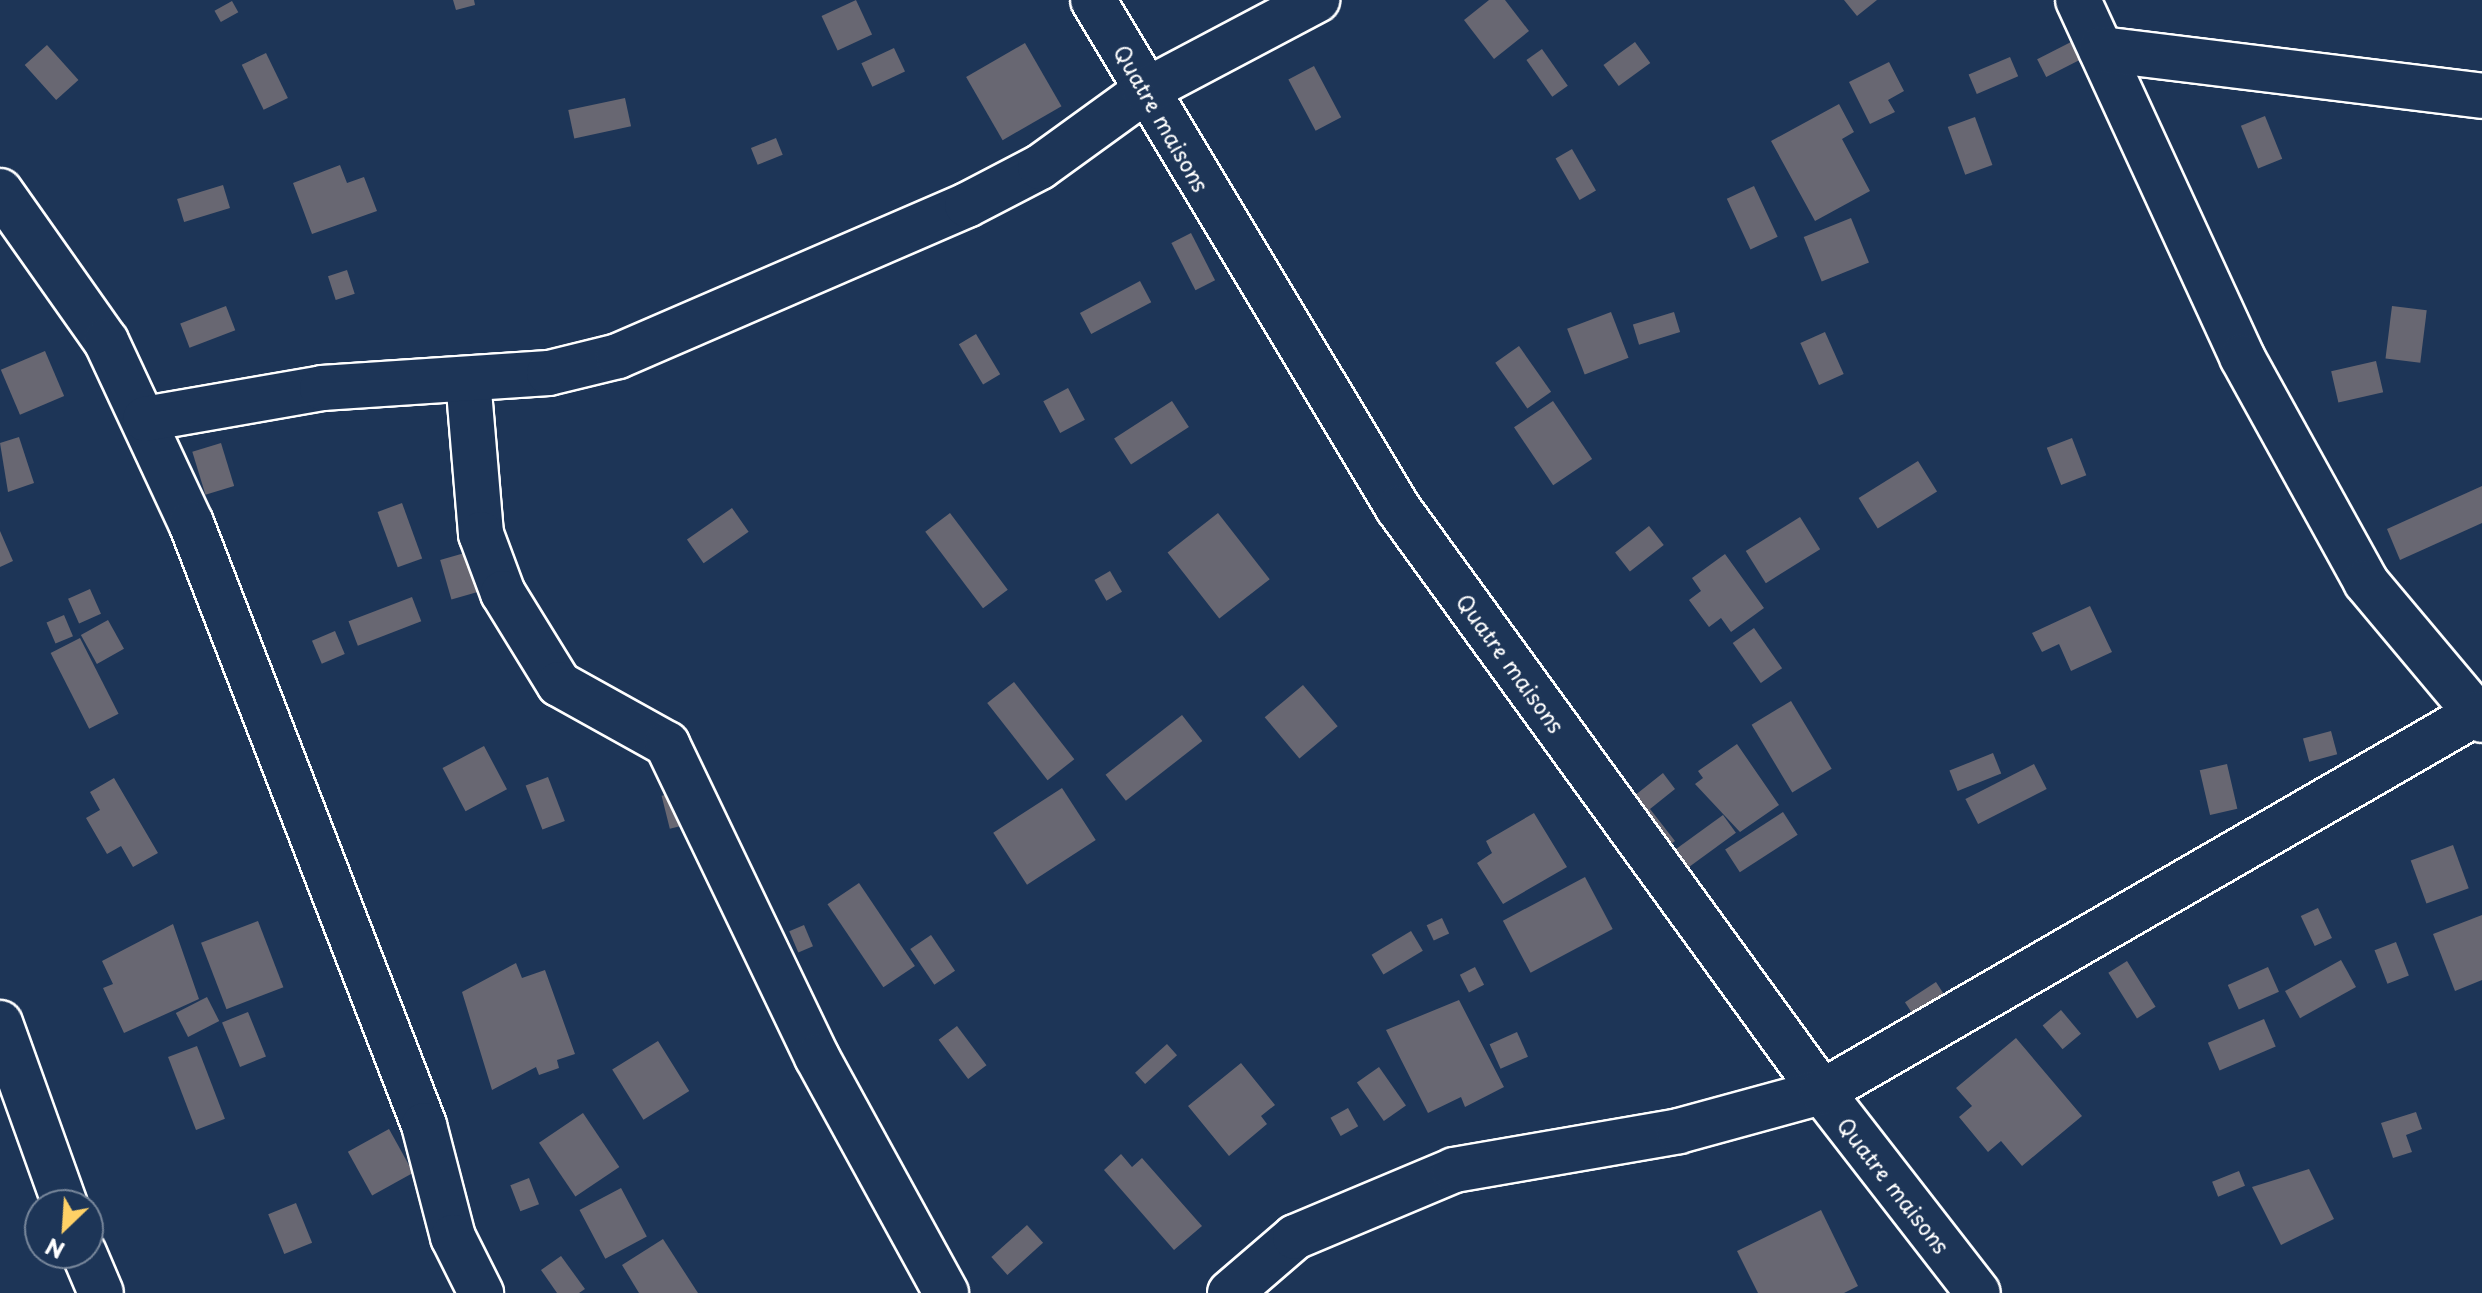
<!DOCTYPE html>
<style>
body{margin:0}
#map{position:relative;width:2482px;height:1293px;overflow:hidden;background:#1d3557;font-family:"Playpen Sans",sans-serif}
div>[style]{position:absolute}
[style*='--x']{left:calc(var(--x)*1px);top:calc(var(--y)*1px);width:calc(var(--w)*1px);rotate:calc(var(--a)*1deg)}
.building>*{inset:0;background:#686772;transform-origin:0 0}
.roads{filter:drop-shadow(2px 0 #fff) drop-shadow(-2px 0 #fff) drop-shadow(0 2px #fff) drop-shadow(0 -2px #fff)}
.minor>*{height:44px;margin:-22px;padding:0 22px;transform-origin:22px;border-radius:22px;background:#1d3557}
span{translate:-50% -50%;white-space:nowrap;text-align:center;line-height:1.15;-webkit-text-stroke:6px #1d3557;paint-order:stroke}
.street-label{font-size:22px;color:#fff}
.north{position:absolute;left:24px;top:1189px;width:80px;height:80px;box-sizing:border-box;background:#1d3557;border:2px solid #77869a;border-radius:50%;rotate:205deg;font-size:22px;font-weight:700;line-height:32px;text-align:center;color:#fff}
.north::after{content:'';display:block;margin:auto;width:28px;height:36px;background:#ffd166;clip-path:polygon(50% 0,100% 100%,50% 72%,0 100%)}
</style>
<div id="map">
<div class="building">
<div style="clip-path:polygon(453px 0,474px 0,475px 5px,456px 10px)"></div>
<div style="left:856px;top:0;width:38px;height:38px;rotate:65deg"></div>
<div style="clip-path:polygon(1489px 0,1505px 0,1529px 31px,1494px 59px,1464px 20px)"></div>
<div style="clip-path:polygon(1844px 0,1877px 0,1857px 16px)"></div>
<div style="left:232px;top:1px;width:13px;height:20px;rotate:61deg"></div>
<div style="left:1635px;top:42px;width:26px;height:39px;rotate:54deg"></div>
<div style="left:2071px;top:42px;width:20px;height:38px;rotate:63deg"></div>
<div style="left:1025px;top:43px;width:73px;height:68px;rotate:60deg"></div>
<div style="left:47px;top:45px;width:47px;height:30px;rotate:48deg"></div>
<div style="left:894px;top:48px;width:26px;height:36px;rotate:65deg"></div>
<div style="left:1542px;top:49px;width:45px;height:19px;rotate:55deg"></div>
<div style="left:266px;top:53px;width:50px;height:27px;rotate:64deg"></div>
<div style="left:2010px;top:57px;width:21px;height:45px;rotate:67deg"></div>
<div style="clip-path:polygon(1889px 62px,1904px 91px,1888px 100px,1895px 112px,1870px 124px,1849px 82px)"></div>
<div style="left:1314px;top:66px;width:58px;height:29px;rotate:62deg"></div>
<div style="left:625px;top:98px;width:29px;height:58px;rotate:78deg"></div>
<div style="clip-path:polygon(1839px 104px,1854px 132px,1842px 139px,1870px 191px,1815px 221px,1771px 141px)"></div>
<div style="left:2265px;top:116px;width:46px;height:26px;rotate:68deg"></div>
<div style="left:1975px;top:117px;width:51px;height:29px;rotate:70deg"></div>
<div style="left:776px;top:138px;width:18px;height:27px;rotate:68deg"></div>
<div style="left:1572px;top:149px;width:48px;height:19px;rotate:60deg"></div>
<div style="clip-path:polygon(340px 165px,347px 183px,364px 177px,377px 211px,312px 234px,293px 183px)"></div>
<div style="left:223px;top:185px;width:24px;height:48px;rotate:73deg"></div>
<div style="left:1754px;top:186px;width:56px;height:30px;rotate:65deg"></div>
<div style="left:1851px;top:218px;width:48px;height:51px;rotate:68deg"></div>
<div style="left:1191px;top:233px;width:53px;height:22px;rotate:63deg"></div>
<div style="left:347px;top:270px;width:25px;height:20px;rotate:72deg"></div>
<div style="left:1140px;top:281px;width:24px;height:68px;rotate:62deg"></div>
<div style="left:226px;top:306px;width:26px;height:49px;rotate:69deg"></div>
<div style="left:2392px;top:306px;width:35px;height:53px;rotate:7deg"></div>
<div style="left:1611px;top:312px;width:49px;height:47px;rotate:69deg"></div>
<div style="left:1674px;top:312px;width:21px;height:43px;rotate:73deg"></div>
<div style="left:1825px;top:332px;width:46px;height:27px;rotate:66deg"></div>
<div style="left:976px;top:334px;width:47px;height:20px;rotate:59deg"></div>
<div style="left:1519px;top:346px;width:56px;height:29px;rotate:55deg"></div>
<div style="left:45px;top:351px;width:49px;height:48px;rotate:67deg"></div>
<div style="left:2376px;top:361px;width:32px;height:46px;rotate:77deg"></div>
<div style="left:1068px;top:388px;width:36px;height:28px;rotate:62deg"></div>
<div style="left:1172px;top:401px;width:31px;height:69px;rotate:57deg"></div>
<div style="left:1553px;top:401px;width:70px;height:47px;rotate:56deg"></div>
<div style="clip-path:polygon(19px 437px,34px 483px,8px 492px,0 443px)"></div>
<div style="left:2072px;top:438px;width:40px;height:27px;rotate:69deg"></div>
<div style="left:221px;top:443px;width:45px;height:30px;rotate:73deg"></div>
<div style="left:1918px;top:461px;width:36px;height:70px;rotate:58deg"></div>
<div style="clip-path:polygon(2482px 486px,2482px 523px,2400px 560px,2387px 529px)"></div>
<div style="left:402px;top:503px;width:59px;height:26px;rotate:70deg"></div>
<div style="left:732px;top:508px;width:29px;height:55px;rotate:55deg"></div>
<div style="left:950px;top:513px;width:96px;height:31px;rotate:53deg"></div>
<div style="left:1218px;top:513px;width:84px;height:64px;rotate:52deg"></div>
<div style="left:1800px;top:517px;width:38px;height:64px;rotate:58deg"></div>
<div style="left:1649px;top:526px;width:24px;height:43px;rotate:52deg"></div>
<div style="clip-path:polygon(0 531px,13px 561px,0 567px)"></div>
<div style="left:468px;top:552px;width:41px;height:29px;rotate:74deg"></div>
<div style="clip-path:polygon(1725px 554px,1764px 608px,1731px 632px,1721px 618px,1709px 627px,1689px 600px,1701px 591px,1692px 578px)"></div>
<div style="left:1110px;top:571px;width:24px;height:18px;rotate:60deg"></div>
<div style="left:90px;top:589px;width:27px;height:24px;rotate:66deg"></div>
<div style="left:412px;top:597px;width:26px;height:68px;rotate:69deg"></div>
<div style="clip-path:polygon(2090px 606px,2112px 652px,2071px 671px,2059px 644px,2042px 652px,2032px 633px)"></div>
<div style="left:64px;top:615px;width:23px;height:19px;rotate:67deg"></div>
<div style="left:108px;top:620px;width:33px;height:31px;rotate:61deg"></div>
<div style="left:1754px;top:628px;width:49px;height:26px;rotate:55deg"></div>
<div style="left:335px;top:631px;width:25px;height:25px;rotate:67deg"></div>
<div style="left:80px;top:638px;width:85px;height:33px;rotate:63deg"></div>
<div style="left:1014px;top:682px;width:98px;height:34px;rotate:52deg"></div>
<div style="left:1303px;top:685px;width:54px;height:50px;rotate:50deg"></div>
<div style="left:1791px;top:701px;width:79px;height:46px;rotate:59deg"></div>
<div style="left:1182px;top:715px;width:33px;height:97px;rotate:52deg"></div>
<div style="left:2331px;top:731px;width:24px;height:29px;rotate:75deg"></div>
<div style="clip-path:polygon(1737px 744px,1779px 805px,1740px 832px,1695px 784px,1703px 778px,1698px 771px)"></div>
<div style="left:484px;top:746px;width:49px;height:47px;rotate:62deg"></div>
<div style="left:1993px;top:753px;width:22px;height:47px;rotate:68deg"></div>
<div style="left:2034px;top:764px;width:28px;height:77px;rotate:63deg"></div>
<div style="left:2227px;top:764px;width:46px;height:28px;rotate:77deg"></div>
<div style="clip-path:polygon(1663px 773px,1675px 789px,1650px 809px,1675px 841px,1661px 852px,1624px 804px)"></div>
<div style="left:548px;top:777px;width:47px;height:24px;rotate:69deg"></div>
<div style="clip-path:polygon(114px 778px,158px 853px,133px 867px,121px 846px,107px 854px,86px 818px,100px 810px,90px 792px)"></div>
<div style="left:1062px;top:788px;width:62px;height:82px;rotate:57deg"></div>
<div style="left:681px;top:791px;width:34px;height:20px;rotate:76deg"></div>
<div style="left:1783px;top:812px;width:27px;height:69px;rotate:57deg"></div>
<div style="clip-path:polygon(1534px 813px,1567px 867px,1503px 904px,1477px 863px,1492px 853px,1486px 841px)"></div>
<div style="left:1723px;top:815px;width:22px;height:58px;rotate:54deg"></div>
<div style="left:2453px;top:845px;width:46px;height:45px;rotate:70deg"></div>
<div style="left:1585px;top:877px;width:59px;height:93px;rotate:62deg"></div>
<div style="left:859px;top:883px;width:100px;height:38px;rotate:56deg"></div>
<div style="left:2318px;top:908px;width:33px;height:19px;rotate:65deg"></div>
<div style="clip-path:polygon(2482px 915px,2482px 980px,2455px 991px,2433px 934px)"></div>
<div style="left:1442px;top:918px;width:17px;height:17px;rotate:65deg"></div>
<div style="left:258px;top:921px;width:71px;height:61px;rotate:69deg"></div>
<div style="clip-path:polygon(173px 924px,199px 999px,124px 1033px,103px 988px,113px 984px,102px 961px)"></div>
<div style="left:804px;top:925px;width:23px;height:16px;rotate:67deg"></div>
<div style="left:1411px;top:931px;width:23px;height:46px;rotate:59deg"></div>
<div style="left:931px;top:935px;width:43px;height:25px;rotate:56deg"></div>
<div style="left:2396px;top:942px;width:36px;height:23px;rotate:69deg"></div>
<div style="left:2341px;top:960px;width:31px;height:64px;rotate:61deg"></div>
<div style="left:2127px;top:961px;width:54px;height:22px;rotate:58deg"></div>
<div style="clip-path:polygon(516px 963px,522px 978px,545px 970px,575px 1054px,557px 1060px,559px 1068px,539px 1075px,536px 1067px,492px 1090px,462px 992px)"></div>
<div style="left:1475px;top:967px;width:20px;height:17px;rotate:63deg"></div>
<div style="left:2268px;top:967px;width:27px;height:44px;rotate:66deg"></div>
<div style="left:1936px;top:982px;width:27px;height:37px;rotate:57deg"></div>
<div style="left:207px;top:997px;width:27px;height:35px;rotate:63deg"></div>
<div style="clip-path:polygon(1459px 1000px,1504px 1087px,1465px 1107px,1461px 1097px,1428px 1113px,1386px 1030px)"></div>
<div style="left:2061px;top:1010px;width:31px;height:24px;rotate:50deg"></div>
<div style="left:248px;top:1012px;width:48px;height:28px;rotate:68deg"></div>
<div style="left:2264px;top:1019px;width:30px;height:61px;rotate:67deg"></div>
<div style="left:957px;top:1026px;width:49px;height:23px;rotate:53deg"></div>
<div style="left:1517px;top:1032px;width:27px;height:30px;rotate:66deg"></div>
<div style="clip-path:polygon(2016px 1038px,2082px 1116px,2022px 1166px,2001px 1141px,1988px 1152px,1959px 1117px,1972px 1106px,1956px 1088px)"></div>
<div style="left:658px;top:1041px;width:59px;height:54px;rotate:58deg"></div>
<div style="left:1167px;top:1044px;width:15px;height:43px;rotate:48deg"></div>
<div style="left:197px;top:1046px;width:78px;height:31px;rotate:69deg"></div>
<div style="clip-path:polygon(1241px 1063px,1275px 1105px,1261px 1116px,1267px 1124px,1229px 1156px,1188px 1106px)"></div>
<div style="left:1379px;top:1067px;width:47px;height:27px;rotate:55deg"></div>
<div style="left:1348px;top:1108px;width:21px;height:20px;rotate:61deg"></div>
<div style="clip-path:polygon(2416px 1112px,2422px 1129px,2406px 1135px,2412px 1152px,2393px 1158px,2381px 1123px)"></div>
<div style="left:583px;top:1113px;width:65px;height:53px;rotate:56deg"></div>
<div style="left:389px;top:1129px;width:50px;height:47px;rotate:61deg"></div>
<div style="clip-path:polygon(1121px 1154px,1132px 1167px,1142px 1158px,1202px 1226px,1174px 1250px,1104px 1170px)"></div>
<div style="clip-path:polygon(2309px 1169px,2334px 1219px,2281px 1245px,2252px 1187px)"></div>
<div style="left:2239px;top:1171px;width:16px;height:29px;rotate:68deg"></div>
<div style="left:529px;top:1178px;width:28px;height:20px;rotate:69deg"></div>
<div style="left:621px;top:1188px;width:55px;height:47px;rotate:62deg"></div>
<div style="left:296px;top:1203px;width:43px;height:30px;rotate:68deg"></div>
<div style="clip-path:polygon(1821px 1210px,1858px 1286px,1844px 1293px,1758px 1293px,1737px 1251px)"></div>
<div style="left:1027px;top:1225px;width:24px;height:48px;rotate:48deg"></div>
<div style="clip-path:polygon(663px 1239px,698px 1293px,639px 1293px,622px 1265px)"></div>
<div style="clip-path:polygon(561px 1256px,585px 1289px,579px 1293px,557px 1293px,541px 1270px)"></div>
</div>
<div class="roads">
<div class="minor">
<div style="--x:1093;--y:0;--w:593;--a:59.02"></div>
<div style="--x:1398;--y:508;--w:722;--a:54.02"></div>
<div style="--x:1822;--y:1092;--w:254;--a:52.2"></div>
<div style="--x:2078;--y:0;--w:393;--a:65.3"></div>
<div style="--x:2242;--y:357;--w:257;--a:61.1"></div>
<div style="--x:2366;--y:582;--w:180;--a:50"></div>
<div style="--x:2101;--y:49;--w:384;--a:7"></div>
<div style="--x:0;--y:191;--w:184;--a:54.8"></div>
<div style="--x:106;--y:341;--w:201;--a:65"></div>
<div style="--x:191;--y:523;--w:646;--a:68.84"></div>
<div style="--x:424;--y:1125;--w:116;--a:75.5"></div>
<div style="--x:453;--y:1237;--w:63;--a:63.4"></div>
<div style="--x:468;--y:379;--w:156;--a:85.2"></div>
<div style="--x:481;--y:534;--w:63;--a:69.6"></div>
<div style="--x:503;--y:593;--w:107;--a:58.4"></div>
<div style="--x:559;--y:684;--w:124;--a:29.1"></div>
<div style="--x:667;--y:744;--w:347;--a:64.4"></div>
<div style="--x:817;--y:1057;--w:269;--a:61.3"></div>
<div style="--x:145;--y:419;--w:180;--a:-9.9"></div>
<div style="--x:322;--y:388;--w:227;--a:-3.8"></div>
<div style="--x:549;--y:373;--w:71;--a:-13.8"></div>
<div style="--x:618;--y:356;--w:380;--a:-23.4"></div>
<div style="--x:967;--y:205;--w:82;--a:-27.5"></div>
<div style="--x:1040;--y:167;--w:130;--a:-35.9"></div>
<div style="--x:1145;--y:91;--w:195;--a:-27.9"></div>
<div style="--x:0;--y:1023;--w:193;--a:70.3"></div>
<div style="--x:84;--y:1253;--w:43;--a:67"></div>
<div style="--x:1230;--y:1293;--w:86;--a:-40.7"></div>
<div style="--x:1295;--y:1237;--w:173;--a:-22.8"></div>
<div style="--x:1454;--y:1170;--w:228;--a:-9.8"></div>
<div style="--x:1679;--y:1131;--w:148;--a:-15.3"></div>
<div style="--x:1822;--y:1092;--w:757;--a:-30.05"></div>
</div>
</div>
<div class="street-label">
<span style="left:1162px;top:118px;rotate:60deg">Quatre maisons</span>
<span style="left:1511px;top:663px;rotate:54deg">Quatre maisons</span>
<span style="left:1894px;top:1185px;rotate:52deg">Quatre maisons</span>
</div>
<div class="north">N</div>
</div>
